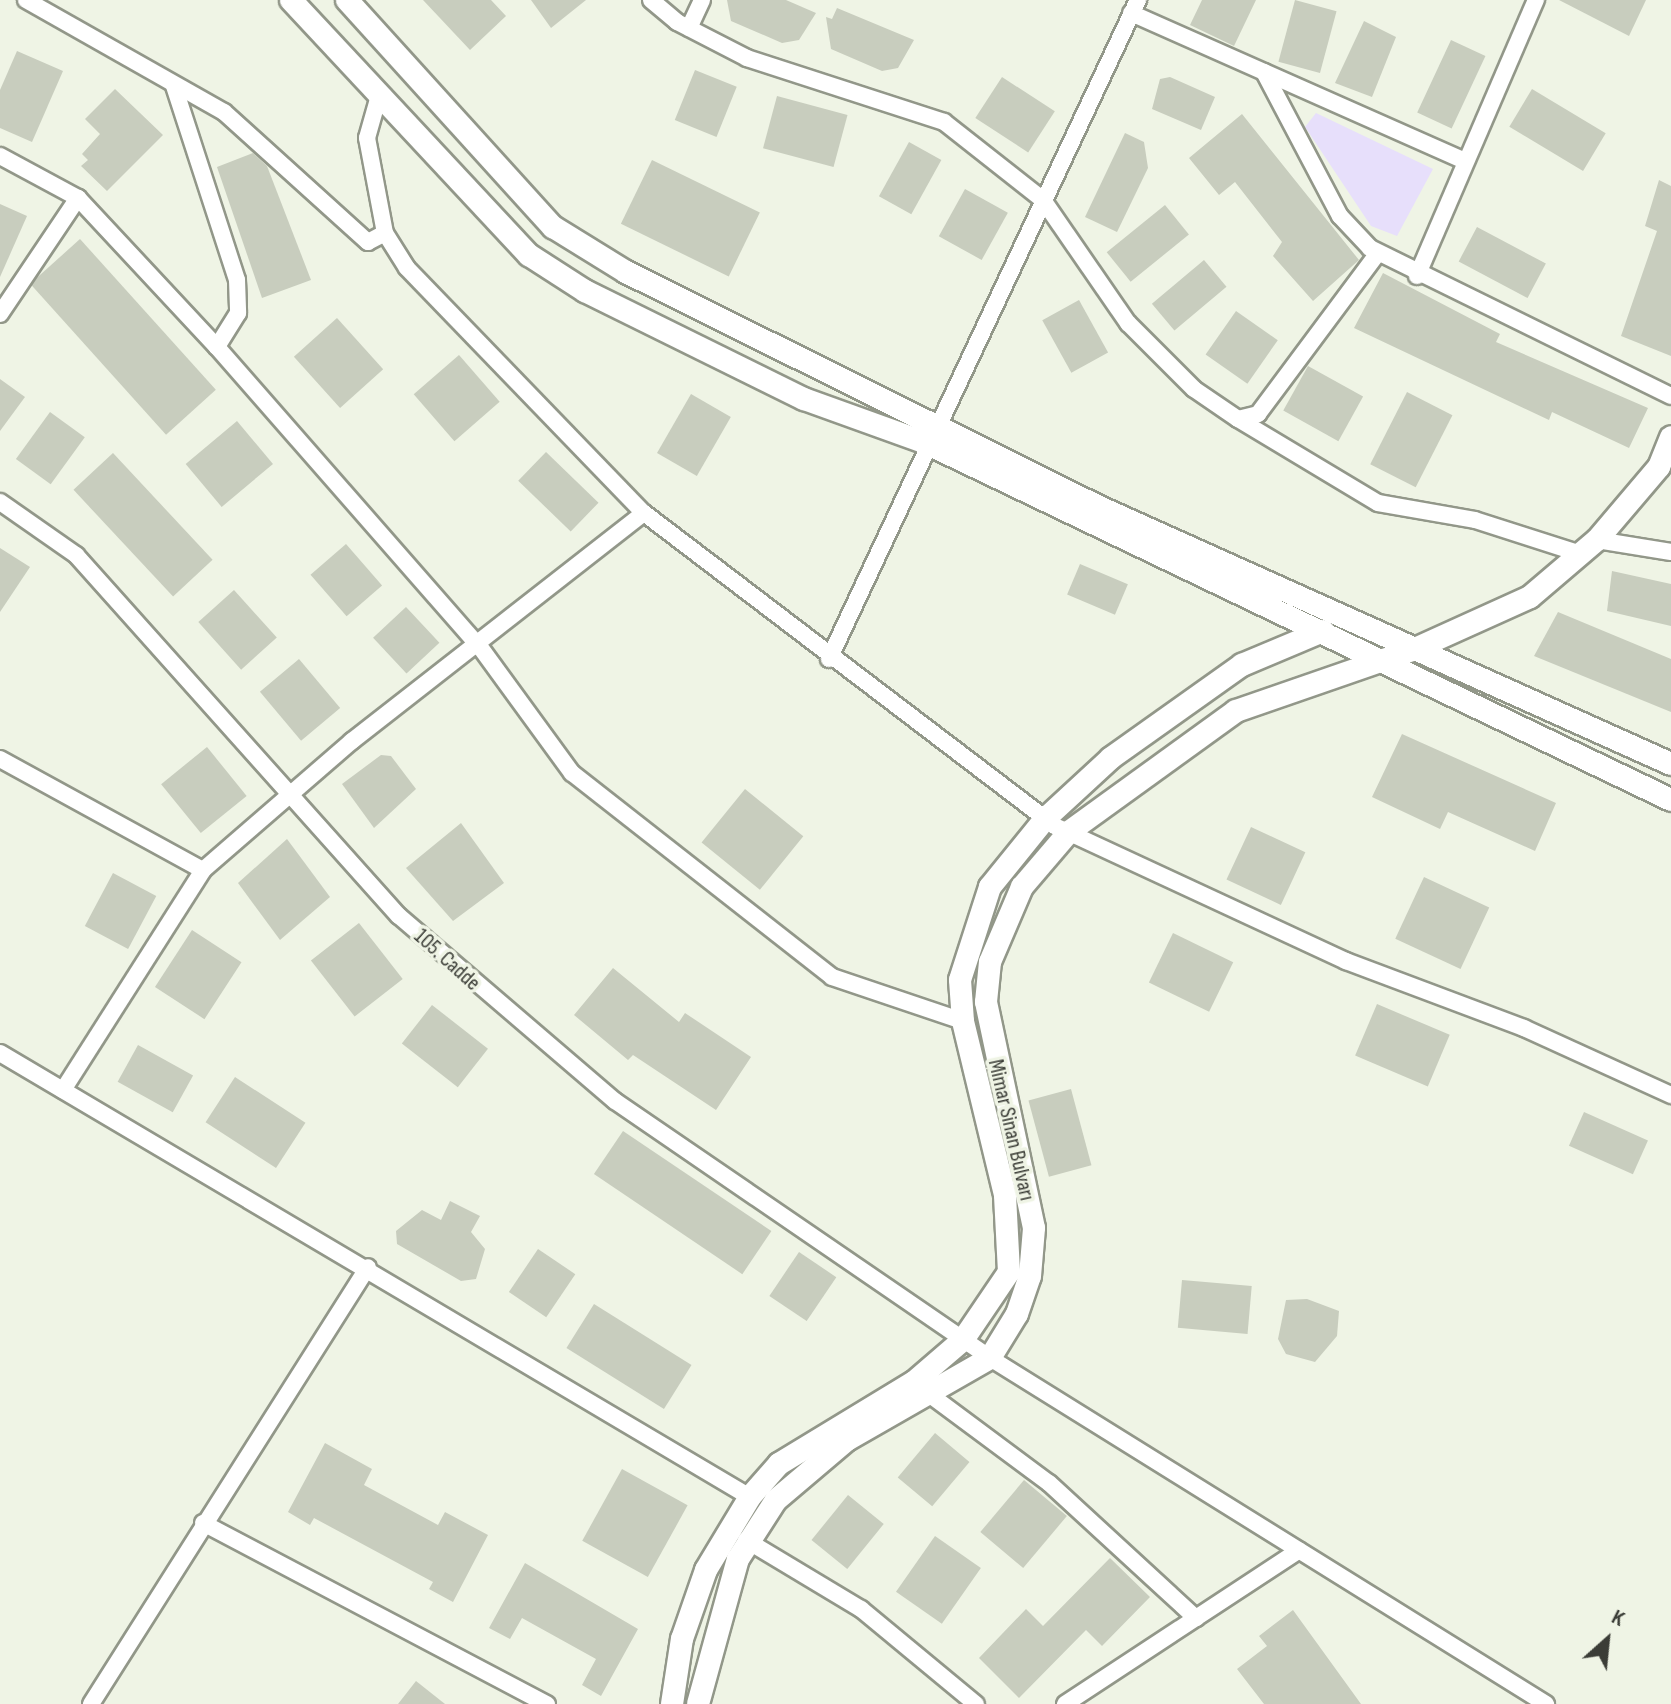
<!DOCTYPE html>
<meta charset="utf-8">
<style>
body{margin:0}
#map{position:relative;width:1671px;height:1704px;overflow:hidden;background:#eff4e5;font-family:"Sofia Sans Condensed",sans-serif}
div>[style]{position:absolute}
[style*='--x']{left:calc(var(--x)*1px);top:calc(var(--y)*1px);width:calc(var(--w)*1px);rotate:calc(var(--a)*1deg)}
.green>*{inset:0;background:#e7dffb}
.building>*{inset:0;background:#c8cdbe;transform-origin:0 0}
.roads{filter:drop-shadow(2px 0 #929789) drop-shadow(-2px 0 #929789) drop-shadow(0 2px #929789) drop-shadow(0 -2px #929789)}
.street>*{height:16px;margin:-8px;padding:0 8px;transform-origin:8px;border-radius:8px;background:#fff}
.secondary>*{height:22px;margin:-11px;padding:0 11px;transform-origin:11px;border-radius:11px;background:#fff}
span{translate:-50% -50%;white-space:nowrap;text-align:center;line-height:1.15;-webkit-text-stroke:7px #eff4e5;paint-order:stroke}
.street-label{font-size:22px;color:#3b3d37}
.north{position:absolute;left:1567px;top:1600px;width:80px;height:80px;-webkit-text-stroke:6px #eff4e5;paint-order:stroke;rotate:27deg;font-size:22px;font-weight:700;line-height:32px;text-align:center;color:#3b3d37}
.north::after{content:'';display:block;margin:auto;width:28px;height:36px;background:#3b3d37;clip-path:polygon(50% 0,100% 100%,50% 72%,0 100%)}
</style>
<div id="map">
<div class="green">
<div style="clip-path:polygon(1316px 113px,1433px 169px,1397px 236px,1371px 226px,1305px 127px)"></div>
</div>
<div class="building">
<div style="clip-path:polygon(423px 0,491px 0,506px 16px,470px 50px)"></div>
<div style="clip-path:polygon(531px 0,586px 0,551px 28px)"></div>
<div style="clip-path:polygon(727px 0,786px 0,816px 13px,799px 40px,782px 43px,731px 21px)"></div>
<div style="clip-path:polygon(1202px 0,1256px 0,1234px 46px,1190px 25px)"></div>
<div style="left:1295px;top:0;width:43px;height:64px;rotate:15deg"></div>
<div style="clip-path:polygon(1559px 0,1646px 0,1629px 36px)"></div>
<div style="clip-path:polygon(837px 8px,914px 40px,898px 68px,882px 71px,831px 49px,826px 17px,832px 19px)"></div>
<div style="clip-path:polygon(1364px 21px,1396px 37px,1372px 97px,1335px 83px)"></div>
<div style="left:1451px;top:40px;width:38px;height:80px;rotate:25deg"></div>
<div style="clip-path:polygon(17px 51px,63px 71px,32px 142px,0 128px,0 90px)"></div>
<div style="left:695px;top:70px;width:45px;height:54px;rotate:22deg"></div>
<div style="left:1002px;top:77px;width:63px;height:49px;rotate:33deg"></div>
<div style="clip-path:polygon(1170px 77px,1215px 97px,1201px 130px,1152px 109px,1160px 79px)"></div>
<div style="clip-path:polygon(115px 89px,163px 135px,107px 191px,81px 166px,88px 160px,82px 154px,100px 134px,85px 119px)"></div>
<div style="left:1532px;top:89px;width:86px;height:44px;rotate:31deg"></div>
<div style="left:777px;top:96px;width:73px;height:54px;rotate:15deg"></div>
<div style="clip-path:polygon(1242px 114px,1359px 260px,1313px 301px,1273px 256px,1282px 242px,1235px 182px,1219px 195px,1189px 158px)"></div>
<div style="clip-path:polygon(1125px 133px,1144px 142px,1148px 168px,1117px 232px,1085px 217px)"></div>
<div style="left:909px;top:142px;width:37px;height:62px;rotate:29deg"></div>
<div style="clip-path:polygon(253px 153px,267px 166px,311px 280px,262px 298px,217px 167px)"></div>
<div style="left:652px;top:160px;width:120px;height:71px;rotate:26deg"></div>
<div style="clip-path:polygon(1659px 180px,1671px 186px,1671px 356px,1621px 336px,1657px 231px,1645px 226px)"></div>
<div style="left:965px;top:189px;width:49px;height:54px;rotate:29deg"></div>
<div style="clip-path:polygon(0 204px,27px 216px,0 277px)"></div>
<div style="left:1165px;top:205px;width:38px;height:75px;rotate:51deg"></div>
<div style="left:1477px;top:227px;width:78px;height:39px;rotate:28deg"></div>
<div style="left:80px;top:239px;width:203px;height:67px;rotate:48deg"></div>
<div style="left:1204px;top:260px;width:35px;height:68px;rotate:50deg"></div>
<div style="clip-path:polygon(1383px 273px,1500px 334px,1496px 342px,1648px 408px,1629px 448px,1552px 412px,1549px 420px,1354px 328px)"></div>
<div style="left:1079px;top:300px;width:60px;height:42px;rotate:61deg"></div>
<div style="left:1236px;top:311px;width:51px;height:53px;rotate:35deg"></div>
<div style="left:337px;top:318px;width:69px;height:58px;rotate:48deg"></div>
<div style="left:459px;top:355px;width:62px;height:60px;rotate:49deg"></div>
<div style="left:1308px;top:366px;width:63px;height:51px;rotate:29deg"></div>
<div style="clip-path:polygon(0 379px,25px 397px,0 431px)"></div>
<div style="left:1407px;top:392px;width:51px;height:81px;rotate:27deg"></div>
<div style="left:691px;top:394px;width:46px;height:68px;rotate:30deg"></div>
<div style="left:50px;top:412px;width:43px;height:58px;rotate:36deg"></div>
<div style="left:237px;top:421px;width:56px;height:67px;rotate:50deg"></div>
<div style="left:546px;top:452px;width:73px;height:40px;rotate:44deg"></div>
<div style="left:113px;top:453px;width:146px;height:54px;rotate:47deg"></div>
<div style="left:346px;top:544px;width:55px;height:47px;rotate:49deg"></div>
<div style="clip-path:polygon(0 548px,30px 567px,0 612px)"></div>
<div style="left:1080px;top:564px;width:52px;height:33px;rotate:23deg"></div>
<div style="clip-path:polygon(1612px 571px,1671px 584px,1671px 626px,1607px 611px)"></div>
<div style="left:234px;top:590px;width:64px;height:48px;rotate:48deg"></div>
<div style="left:406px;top:607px;width:49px;height:45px;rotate:47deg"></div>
<div style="clip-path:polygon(1558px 612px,1671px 659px,1671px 712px,1534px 656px)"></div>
<div style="left:299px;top:659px;width:64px;height:51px;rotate:50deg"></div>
<div style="clip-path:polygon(1402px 734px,1556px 803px,1535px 851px,1448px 812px,1440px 829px,1372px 797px)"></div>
<div style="left:207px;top:747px;width:63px;height:59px;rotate:51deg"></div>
<div style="clip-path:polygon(381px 755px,391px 756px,416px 789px,374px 828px,342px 784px)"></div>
<div style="left:745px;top:789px;width:75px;height:69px;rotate:39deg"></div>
<div style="clip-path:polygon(461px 823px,504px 883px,453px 921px,406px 868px)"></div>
<div style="left:1251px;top:827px;width:60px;height:58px;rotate:25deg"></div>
<div style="clip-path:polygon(287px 839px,330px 897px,280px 940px,238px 883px)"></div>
<div style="left:113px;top:873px;width:49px;height:60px;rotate:28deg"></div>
<div style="left:1424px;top:877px;width:72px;height:68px;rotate:25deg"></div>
<div style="left:359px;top:923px;width:71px;height:61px;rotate:52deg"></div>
<div style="left:192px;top:930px;width:59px;height:68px;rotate:33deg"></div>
<div style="left:1173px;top:933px;width:67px;height:55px;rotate:26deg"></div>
<div style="clip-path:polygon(613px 968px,679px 1022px,685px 1013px,751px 1057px,716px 1110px,633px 1055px,628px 1060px,574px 1015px)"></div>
<div style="left:1377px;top:1004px;width:79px;height:56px;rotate:23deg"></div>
<div style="left:432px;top:1005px;width:71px;height:49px;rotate:38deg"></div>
<div style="left:138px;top:1045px;width:63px;height:42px;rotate:29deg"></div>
<div style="left:235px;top:1077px;width:84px;height:54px;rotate:33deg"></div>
<div style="left:1071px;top:1089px;width:79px;height:44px;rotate:75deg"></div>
<div style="left:1584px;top:1112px;width:70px;height:37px;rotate:24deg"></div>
<div style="left:623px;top:1131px;width:179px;height:52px;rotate:34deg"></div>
<div style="clip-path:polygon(450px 1201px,480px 1216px,471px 1232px,485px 1249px,476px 1279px,461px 1281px,397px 1244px,396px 1231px,422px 1210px,441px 1220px)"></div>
<div style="left:538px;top:1249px;width:45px;height:52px;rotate:34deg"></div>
<div style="left:799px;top:1252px;width:45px;height:53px;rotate:34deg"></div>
<div style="left:1182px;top:1280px;width:70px;height:48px;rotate:5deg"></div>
<div style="clip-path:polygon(1307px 1299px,1339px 1311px,1337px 1336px,1315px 1362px,1286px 1354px,1278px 1339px,1286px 1300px)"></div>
<div style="left:594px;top:1304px;width:115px;height:52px;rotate:32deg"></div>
<div style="left:935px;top:1433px;width:45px;height:58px;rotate:40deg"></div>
<div style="clip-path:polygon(325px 1443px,372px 1469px,364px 1485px,438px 1525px,445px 1512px,488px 1535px,453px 1602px,429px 1589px,433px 1582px,314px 1518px,310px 1525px,288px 1512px)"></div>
<div style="left:622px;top:1469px;width:75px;height:82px;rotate:29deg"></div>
<div style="left:1024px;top:1480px;width:56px;height:68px;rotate:40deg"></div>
<div style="left:848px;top:1495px;width:46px;height:58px;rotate:39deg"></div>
<div style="left:935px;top:1536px;width:56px;height:68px;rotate:35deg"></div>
<div style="clip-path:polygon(1110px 1558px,1150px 1597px,1102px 1646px,1086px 1630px,1019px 1698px,979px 1658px,1026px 1609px,1043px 1626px)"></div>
<div style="clip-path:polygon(525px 1563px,638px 1629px,601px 1696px,582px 1685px,596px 1659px,522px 1618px,510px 1639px,489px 1628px)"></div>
<div style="clip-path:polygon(1293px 1610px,1361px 1704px,1264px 1704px,1237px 1669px,1267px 1646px,1259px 1636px)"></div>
<div style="clip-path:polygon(416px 1681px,445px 1704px,398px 1704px)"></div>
</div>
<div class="roads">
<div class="street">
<div style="--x:26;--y:0;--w:227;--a:29.5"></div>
<div style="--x:224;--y:112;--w:194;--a:42.1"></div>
<div style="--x:368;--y:242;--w:19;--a:-28"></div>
<div style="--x:385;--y:233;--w:97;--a:-100.7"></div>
<div style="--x:367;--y:138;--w:48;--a:-74.2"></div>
<div style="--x:651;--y:0;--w:34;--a:40"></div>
<div style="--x:677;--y:22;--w:79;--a:27.2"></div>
<div style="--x:747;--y:58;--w:207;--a:18"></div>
<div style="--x:944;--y:122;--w:126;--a:38.2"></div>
<div style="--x:1043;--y:200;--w:150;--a:55.4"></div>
<div style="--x:1128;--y:323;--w:93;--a:45"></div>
<div style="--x:1194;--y:389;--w:53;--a:34.3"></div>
<div style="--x:1238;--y:419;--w:21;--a:-14"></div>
<div style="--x:1258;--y:414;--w:201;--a:-53.3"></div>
<div style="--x:1131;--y:13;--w:365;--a:23.9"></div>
<div style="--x:689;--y:28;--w:31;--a:-65"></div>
<div style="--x:1264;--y:72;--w:163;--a:62.2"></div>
<div style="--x:1340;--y:216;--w:44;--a:46.8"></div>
<div style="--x:1370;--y:248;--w:335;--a:26.2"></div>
<div style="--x:174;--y:86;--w:204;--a:72"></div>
<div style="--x:237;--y:280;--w:33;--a:88"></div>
<div style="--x:238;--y:313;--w:40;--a:122"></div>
<div style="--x:0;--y:156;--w:89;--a:28.3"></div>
<div style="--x:78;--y:198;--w:204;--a:47"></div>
<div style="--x:217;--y:347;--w:399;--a:48.8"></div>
<div style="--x:480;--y:647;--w:156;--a:53.9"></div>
<div style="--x:572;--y:773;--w:330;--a:38.1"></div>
<div style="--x:832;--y:977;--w:138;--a:18.6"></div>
<div style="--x:385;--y:233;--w:41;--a:57.8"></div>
<div style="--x:407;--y:268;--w:341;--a:46"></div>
<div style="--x:644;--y:513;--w:517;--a:37.29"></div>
<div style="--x:1055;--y:826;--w:321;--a:24.9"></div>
<div style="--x:1346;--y:961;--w:190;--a:20.6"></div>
<div style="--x:1524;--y:1028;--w:162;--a:24.5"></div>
<div style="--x:1417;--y:276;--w:301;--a:-66.7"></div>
<div style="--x:0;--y:314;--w:140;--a:-56.1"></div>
<div style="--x:1238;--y:419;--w:163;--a:31"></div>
<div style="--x:1378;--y:503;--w:98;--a:9.9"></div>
<div style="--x:1475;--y:520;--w:111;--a:17.8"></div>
<div style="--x:0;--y:502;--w:93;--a:34.9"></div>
<div style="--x:76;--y:555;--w:484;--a:48.2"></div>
<div style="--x:399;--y:916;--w:284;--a:40.6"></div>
<div style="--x:615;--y:1101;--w:455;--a:34.4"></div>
<div style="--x:990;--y:1358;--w:655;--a:31.89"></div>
<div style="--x:1597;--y:540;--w:75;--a:9.2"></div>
<div style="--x:829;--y:659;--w:728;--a:-64.88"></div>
<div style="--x:0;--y:759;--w:231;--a:28.7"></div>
<div style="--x:0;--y:1053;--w:872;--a:30.63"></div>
<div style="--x:63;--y:1090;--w:261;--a:-57.5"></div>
<div style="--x:203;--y:870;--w:197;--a:-40.9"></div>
<div style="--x:352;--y:741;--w:370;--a:-38"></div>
<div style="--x:933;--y:1397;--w:144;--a:36.6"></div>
<div style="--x:1049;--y:1483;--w:200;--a:42.6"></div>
<div style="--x:203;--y:1523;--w:389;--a:27.8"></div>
<div style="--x:746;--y:1540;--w:134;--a:31"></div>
<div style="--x:861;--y:1609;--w:149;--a:39.6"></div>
<div style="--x:91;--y:1704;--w:517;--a:-57.63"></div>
<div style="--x:1065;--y:1704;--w:280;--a:-33.3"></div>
</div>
<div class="secondary">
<div style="--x:291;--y:0;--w:349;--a:47"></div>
<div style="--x:529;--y:255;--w:67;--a:32.7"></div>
<div style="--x:585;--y:291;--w:244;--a:26.3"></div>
<div style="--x:804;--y:399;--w:130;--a:19.8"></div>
<div style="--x:926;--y:443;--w:826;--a:25.6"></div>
<div style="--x:347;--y:0;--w:307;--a:47.8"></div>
<div style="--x:553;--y:227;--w:86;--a:31.7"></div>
<div style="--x:626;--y:272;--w:528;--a:26.42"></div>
<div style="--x:1099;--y:507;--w:627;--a:24.19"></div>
<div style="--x:672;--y:1704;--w:66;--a:-81.3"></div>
<div style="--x:682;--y:1639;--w:73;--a:-70.8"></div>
<div style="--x:706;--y:1570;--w:85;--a:-58.9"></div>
<div style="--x:750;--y:1497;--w:44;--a:-48.7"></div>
<div style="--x:779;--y:1464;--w:158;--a:-31.3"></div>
<div style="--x:914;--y:1382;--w:65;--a:-40.6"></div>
<div style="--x:963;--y:1340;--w:82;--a:-55.9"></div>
<div style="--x:1009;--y:1272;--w:77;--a:-93"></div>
<div style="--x:1005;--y:1195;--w:179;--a:-103.6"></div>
<div style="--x:963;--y:1021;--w:41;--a:-94.2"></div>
<div style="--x:960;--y:980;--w:98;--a:-72.1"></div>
<div style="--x:990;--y:887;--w:87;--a:-51"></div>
<div style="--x:1045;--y:819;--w:90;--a:-42.7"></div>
<div style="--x:1111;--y:758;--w:161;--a:-35.4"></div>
<div style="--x:1242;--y:665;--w:88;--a:-22.8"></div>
<div style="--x:698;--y:1704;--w:150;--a:-74.6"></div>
<div style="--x:738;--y:1559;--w:70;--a:-57.2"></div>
<div style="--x:776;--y:1500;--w:93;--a:-40.2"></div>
<div style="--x:847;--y:1440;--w:165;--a:-29.8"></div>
<div style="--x:990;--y:1358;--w:52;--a:-58.5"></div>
<div style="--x:1017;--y:1314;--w:40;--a:-71.1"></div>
<div style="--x:1030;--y:1276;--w:48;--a:-85.2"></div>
<div style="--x:1034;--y:1228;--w:231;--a:-102"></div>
<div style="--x:986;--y:1002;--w:40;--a:-84.3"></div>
<div style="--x:990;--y:962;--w:82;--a:-66.9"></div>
<div style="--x:1022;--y:887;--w:72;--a:-49.5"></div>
<div style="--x:1069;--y:832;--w:206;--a:-35.9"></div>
<div style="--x:1236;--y:711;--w:189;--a:-19.1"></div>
<div style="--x:1415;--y:649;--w:126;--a:-24.3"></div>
<div style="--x:1530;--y:597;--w:88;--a:-40.4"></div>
<div style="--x:1597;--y:540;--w:96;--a:-49.7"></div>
<div style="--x:1659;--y:467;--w:32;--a:-68"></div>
</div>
</div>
<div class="street-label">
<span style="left:447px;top:960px;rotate:42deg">105. Cadde</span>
<span style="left:1011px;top:1130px;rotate:77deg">Mimar Sinan Bulvarı</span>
</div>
<div class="north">K</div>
</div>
